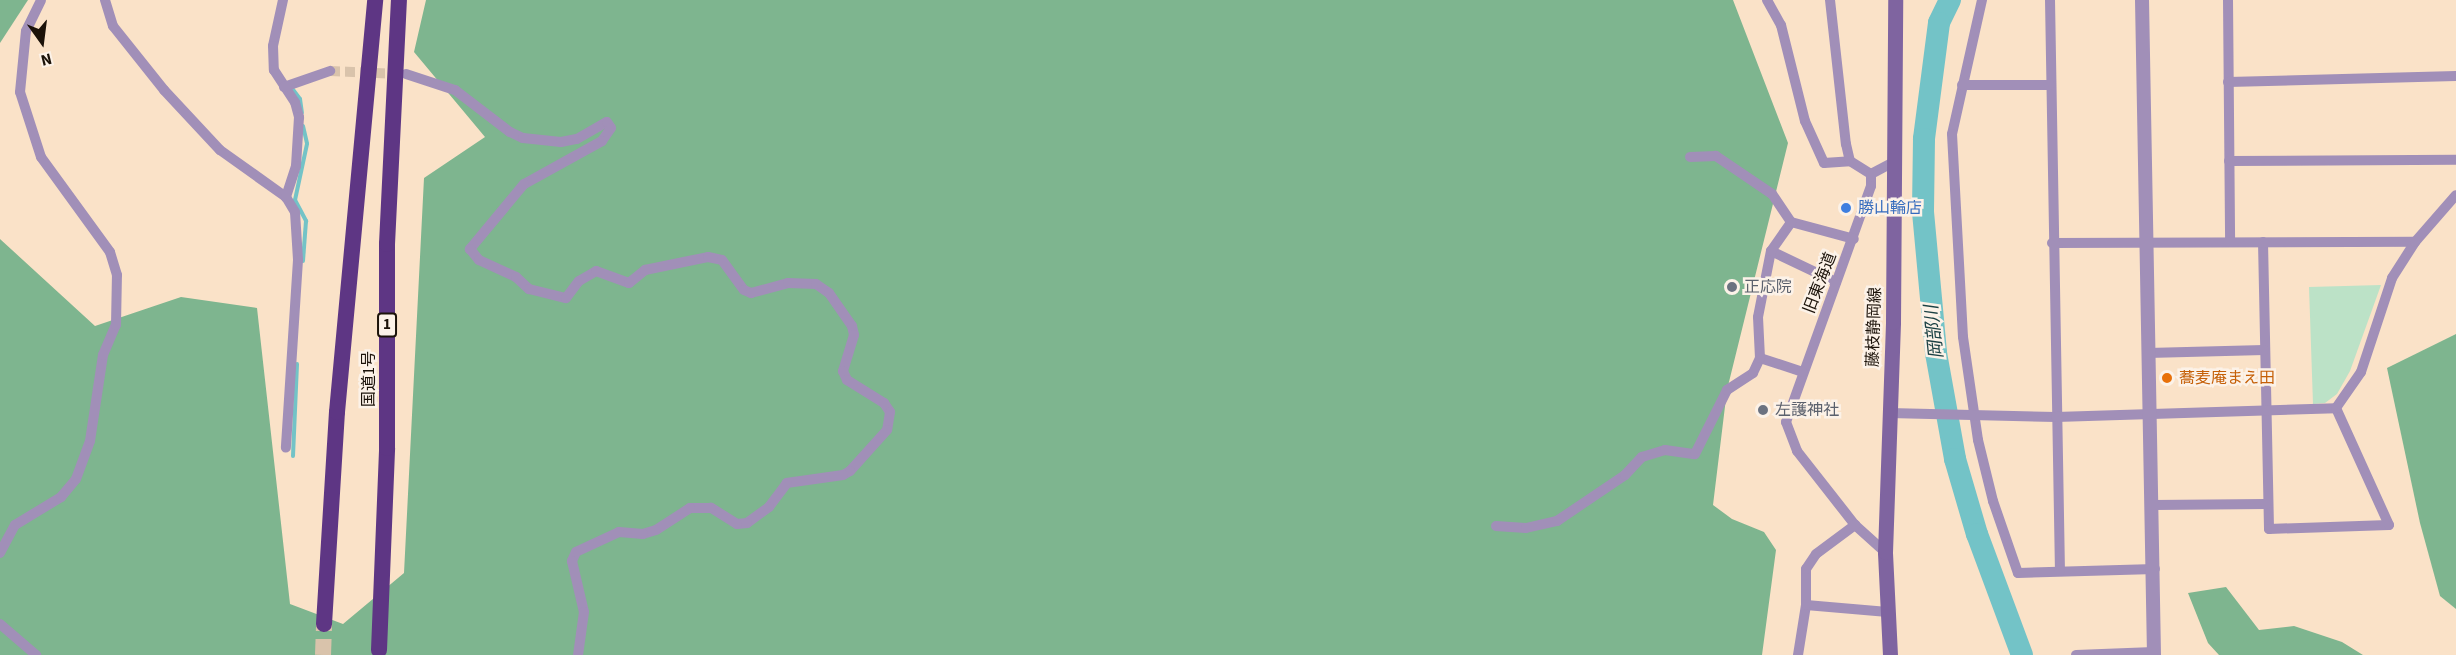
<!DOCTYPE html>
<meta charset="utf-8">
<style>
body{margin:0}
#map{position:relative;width:2456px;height:655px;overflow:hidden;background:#fae2c8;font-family:"Source Sans 3","Noto Sans JP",sans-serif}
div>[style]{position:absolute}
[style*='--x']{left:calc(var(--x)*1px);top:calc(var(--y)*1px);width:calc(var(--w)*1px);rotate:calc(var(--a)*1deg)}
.green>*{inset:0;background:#bce2c7}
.forest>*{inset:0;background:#7eb58f}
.stream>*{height:4px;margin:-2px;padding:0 2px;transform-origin:2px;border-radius:2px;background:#73c3c7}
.river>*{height:22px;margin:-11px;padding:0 11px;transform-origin:11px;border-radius:11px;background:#73c3c7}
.minor-tunnel>*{height:10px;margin-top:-5px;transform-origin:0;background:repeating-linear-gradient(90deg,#d9c3ab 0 10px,transparent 0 15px)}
.trunk-tunnel>*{height:16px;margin-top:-8px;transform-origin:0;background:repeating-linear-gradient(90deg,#d9c3ab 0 16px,transparent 0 24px)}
.minor>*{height:10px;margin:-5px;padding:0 5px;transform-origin:5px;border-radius:5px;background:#a18fb8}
.tertiary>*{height:14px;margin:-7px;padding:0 7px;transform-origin:7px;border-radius:7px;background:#a18fb8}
.secondary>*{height:15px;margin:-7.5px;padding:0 7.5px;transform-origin:7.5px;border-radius:7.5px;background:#7f64a0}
.trunk>*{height:16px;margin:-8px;padding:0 8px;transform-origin:8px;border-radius:8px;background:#5e3684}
.dots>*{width:16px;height:16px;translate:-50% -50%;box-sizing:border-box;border:3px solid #fcf2e8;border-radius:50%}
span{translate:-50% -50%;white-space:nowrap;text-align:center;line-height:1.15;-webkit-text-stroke:5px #fcf2e8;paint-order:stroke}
.shield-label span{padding:2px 4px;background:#fcf2e8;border:2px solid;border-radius:4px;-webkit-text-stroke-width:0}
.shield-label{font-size:15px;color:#1b1209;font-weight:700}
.shop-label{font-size:16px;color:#366cbe}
.left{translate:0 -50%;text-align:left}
.street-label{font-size:16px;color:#1b1209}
.worship-label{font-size:16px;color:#5b616d}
.food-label{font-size:16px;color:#c56008}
.water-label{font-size:18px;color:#1b4144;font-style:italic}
.north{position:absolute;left:12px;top:12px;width:60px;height:60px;-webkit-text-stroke:4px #fcf2e8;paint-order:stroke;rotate:166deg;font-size:16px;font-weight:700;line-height:24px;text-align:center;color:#1b1209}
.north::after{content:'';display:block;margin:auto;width:21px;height:27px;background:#1b1209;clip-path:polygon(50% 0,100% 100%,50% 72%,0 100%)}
</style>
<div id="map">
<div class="green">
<div style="clip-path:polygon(2381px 285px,2350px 371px,2337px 394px,2325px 403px,2313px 404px,2309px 287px)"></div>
</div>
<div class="forest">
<div style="clip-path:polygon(0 0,28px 0,0 43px)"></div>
<div style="clip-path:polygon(426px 0,1733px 0,1788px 143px,1727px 390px,1713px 505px,1732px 519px,1764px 532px,1776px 550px,1762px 655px,0 655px,0 239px,95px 326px,181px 297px,257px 308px,290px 604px,343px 624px,404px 573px,424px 178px,485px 137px,414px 52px)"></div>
<div style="clip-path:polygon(2456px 334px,2456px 609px,2440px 596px,2420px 523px,2387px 368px)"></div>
<div style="clip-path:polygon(2226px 587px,2259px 630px,2294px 626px,2342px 642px,2363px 655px,2219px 655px,2208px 643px,2188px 593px)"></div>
</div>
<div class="stream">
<div style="--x:291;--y:87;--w:15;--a:53"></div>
<div style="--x:300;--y:99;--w:14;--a:82"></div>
<div style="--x:303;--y:126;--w:18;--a:77"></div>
<div style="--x:307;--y:144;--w:57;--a:102.1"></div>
<div style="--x:295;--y:200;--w:24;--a:62"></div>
<div style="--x:306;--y:221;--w:40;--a:94.3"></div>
<div style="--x:293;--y:456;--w:92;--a:-87.5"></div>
</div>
<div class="river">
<div style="--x:1950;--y:0;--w:25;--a:116"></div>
<div style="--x:1939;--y:23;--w:117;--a:97.4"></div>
<div style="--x:1924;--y:139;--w:73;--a:90.8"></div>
<div style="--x:1923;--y:212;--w:142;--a:84.7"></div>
<div style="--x:1936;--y:353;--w:108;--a:79.8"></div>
<div style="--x:1955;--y:459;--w:78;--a:73.7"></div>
<div style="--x:1977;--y:534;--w:129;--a:69.6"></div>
</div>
<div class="minor-tunnel">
<div style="--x:330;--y:71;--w:69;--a:2.5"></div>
</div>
<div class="trunk-tunnel">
<div style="--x:323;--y:655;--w:31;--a:-88"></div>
</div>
<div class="minor">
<div style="--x:105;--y:0;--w:27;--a:73"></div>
<div style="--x:113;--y:26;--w:82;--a:51.4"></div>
<div style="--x:164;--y:90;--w:82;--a:47"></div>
<div style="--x:220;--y:150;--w:81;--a:35.5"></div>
<div style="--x:286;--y:197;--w:17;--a:59"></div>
<div style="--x:295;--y:212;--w:48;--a:86.4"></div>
<div style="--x:298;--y:260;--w:188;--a:93.7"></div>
<div style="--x:283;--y:0;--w:47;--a:102.3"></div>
<div style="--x:273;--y:46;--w:24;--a:88"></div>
<div style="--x:274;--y:70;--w:38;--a:57"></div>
<div style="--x:295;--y:102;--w:16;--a:75"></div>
<div style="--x:299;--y:117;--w:49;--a:93.5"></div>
<div style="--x:296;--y:166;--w:33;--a:108"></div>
<div style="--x:1767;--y:0;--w:29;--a:61"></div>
<div style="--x:1781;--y:25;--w:99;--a:76"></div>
<div style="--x:1805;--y:121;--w:46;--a:65.7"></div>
<div style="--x:1824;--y:163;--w:26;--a:-4"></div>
<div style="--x:1830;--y:0;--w:145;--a:83.7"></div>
<div style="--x:1846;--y:144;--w:17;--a:77"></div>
<div style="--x:1850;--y:161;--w:25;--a:32"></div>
<div style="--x:1871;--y:174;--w:12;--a:90"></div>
<div style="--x:1871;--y:186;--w:251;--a:109.8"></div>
<div style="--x:1786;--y:422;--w:31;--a:69"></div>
<div style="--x:1797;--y:451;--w:94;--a:51.9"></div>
<div style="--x:1855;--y:525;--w:40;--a:42"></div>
<div style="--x:1982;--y:0;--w:137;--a:102.6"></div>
<div style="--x:1952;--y:134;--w:203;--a:86.9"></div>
<div style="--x:1963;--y:337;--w:104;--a:81.7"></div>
<div style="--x:1978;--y:440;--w:63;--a:76.2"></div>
<div style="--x:1993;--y:501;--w:76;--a:70.9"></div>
<div style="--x:2018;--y:573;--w:137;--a:-1.7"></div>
<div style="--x:2050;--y:0;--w:571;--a:89"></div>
<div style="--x:2228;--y:0;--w:242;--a:89.5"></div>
<div style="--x:406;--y:74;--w:52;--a:18.1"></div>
<div style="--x:455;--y:90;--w:69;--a:37.4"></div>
<div style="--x:510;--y:132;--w:14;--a:25"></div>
<div style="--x:523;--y:138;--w:38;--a:6"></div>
<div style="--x:561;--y:142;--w:16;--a:-11"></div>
<div style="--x:577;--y:139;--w:34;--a:-30"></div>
<div style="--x:607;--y:122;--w:7;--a:56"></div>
<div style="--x:611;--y:128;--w:16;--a:125"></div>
<div style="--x:602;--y:141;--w:89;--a:151.1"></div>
<div style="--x:524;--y:184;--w:85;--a:129.7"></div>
<div style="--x:470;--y:249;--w:14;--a:51"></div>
<div style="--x:479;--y:260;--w:41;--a:24.7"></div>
<div style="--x:516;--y:277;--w:18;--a:43"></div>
<div style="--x:529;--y:289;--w:38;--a:14"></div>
<div style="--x:566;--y:298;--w:21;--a:-53"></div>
<div style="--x:579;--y:281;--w:20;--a:-30"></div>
<div style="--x:596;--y:271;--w:35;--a:20"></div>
<div style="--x:629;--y:283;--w:21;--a:-39"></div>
<div style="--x:645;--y:270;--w:64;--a:-11.7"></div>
<div style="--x:708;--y:257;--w:14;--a:12"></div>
<div style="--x:722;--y:260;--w:37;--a:54"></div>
<div style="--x:744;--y:290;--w:8;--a:23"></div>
<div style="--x:751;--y:293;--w:38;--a:-15"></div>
<div style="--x:788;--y:283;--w:28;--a:2"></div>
<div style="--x:816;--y:284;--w:16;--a:35"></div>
<div style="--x:829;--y:293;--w:40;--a:55.1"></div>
<div style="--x:852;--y:326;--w:9;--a:77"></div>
<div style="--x:854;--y:335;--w:38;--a:107"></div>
<div style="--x:843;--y:371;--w:10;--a:66"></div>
<div style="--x:847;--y:380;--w:44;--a:31.9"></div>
<div style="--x:884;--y:403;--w:11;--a:56"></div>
<div style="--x:890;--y:412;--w:18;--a:99"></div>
<div style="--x:887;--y:430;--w:55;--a:132.1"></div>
<div style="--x:850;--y:471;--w:8;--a:150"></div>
<div style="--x:843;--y:475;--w:57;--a:171.9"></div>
<div style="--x:787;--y:483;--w:30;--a:127"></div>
<div style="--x:769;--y:507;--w:27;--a:144"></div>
<div style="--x:747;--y:523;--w:10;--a:174"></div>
<div style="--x:737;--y:524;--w:31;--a:-148"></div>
<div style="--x:711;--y:508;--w:21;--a:180"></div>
<div style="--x:690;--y:508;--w:40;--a:147.1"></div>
<div style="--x:656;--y:530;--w:14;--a:163"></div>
<div style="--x:643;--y:534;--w:24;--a:-175"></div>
<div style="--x:619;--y:532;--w:47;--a:155.1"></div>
<div style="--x:576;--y:552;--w:10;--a:114"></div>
<div style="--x:572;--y:561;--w:52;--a:76.8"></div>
<div style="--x:584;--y:612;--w:43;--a:97.9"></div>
<div style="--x:2228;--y:82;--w:228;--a:-1.5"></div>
<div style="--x:1962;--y:85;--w:88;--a:0"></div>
<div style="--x:284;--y:87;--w:49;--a:-19.2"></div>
<div style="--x:2229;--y:161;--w:227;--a:-0.3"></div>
<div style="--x:1871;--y:174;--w:27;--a:-28"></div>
<div style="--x:1791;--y:222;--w:65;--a:15.1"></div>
<div style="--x:2263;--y:242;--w:287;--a:88.8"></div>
<div style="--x:2269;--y:529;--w:120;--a:-1.9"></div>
<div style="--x:2389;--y:525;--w:128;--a:-114.4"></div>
<div style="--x:2052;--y:243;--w:363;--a:-0.2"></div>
<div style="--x:1771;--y:251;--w:72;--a:25.5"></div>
<div style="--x:2148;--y:353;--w:116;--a:-1.5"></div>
<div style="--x:1760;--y:358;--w:45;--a:18"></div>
<div style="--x:1889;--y:413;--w:167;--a:1.4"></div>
<div style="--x:2056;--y:417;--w:280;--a:-1.8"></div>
<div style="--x:2336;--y:408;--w:44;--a:-55.2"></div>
<div style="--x:2361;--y:372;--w:99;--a:-71.7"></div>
<div style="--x:2392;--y:278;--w:43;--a:-57.4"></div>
<div style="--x:2415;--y:242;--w:62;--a:-48.9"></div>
<div style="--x:2153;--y:505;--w:113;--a:-0.5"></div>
<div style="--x:1496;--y:526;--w:30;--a:4"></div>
<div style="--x:1526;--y:528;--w:32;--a:-13"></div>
<div style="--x:1557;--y:521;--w:82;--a:-34.1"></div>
<div style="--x:1625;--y:475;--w:25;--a:-47"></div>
<div style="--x:1642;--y:457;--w:24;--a:-17"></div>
<div style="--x:1665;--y:450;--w:30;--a:8"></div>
<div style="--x:1695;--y:454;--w:72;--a:-63.4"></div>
<div style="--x:1727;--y:390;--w:31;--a:-33"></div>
<div style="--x:1753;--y:373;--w:17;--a:-65"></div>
<div style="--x:1760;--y:358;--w:41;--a:-92.8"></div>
<div style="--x:1758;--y:317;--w:67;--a:-78.9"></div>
<div style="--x:1771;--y:251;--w:35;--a:-55"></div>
<div style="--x:1791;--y:222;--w:34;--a:-124"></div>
<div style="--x:1772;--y:194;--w:68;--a:-145.8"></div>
<div style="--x:1716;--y:156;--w:26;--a:178"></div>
<div style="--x:0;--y:553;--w:32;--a:-62"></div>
<div style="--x:15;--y:525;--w:54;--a:-31.3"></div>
<div style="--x:61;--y:497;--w:23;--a:-50"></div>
<div style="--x:76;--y:479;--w:40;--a:-69.8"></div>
<div style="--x:90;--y:441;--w:87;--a:-81.4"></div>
<div style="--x:103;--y:355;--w:33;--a:-67"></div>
<div style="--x:116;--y:325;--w:50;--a:-88.9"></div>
<div style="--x:117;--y:275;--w:24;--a:-107"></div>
<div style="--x:110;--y:252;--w:117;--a:-126"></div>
<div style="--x:41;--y:157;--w:68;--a:-107.9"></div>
<div style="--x:20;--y:92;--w:61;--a:-84.4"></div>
<div style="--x:26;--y:31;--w:34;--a:-64"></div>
<div style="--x:1806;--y:605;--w:82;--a:4.9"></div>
<div style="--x:0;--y:624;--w:48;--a:40.7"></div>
<div style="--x:1798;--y:655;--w:51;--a:-80.9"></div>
<div style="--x:1806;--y:605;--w:36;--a:-90"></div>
<div style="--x:1806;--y:569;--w:18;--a:-56"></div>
<div style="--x:1816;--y:554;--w:49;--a:-36.6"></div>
<div style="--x:2076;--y:655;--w:78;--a:-2.2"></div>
</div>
<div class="tertiary">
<div style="--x:2142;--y:0;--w:655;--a:88.95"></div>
</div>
<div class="secondary">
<div style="--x:1890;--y:655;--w:103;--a:-92.8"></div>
<div style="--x:1885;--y:552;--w:230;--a:-88"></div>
<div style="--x:1893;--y:322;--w:322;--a:-89.6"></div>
</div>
<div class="trunk">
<div style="--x:324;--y:624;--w:212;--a:-86.5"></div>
<div style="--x:337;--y:412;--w:414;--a:-84.7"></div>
<div style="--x:379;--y:650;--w:202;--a:-87.7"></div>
<div style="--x:387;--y:448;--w:204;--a:-90"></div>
<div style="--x:387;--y:244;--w:244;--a:-87.2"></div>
</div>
<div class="dots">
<div style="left:1846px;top:208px;background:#3f7fe0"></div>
<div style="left:1732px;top:287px;background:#6b7280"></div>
<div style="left:2167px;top:378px;background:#e8710a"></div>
<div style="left:1763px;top:410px;background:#6b7280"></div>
</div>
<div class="shield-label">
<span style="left:387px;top:325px">1</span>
</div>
<div class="shop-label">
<span class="left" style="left:1858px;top:208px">勝山輪店</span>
</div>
<div class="street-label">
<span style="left:1820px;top:283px;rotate:-69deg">旧東海道</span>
<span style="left:1874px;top:327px;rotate:-88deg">藤枝静岡線</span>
<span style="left:369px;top:379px;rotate:-90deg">国道1号</span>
</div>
<div class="worship-label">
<span class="left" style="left:1744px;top:287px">正応院</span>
<span class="left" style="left:1775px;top:410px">左護神社</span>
</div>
<div class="food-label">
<span class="left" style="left:2179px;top:378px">蕎麦庵まえ田</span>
</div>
<div class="water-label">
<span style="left:1935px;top:332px;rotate:-96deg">岡部川</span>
</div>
<div class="north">N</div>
</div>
